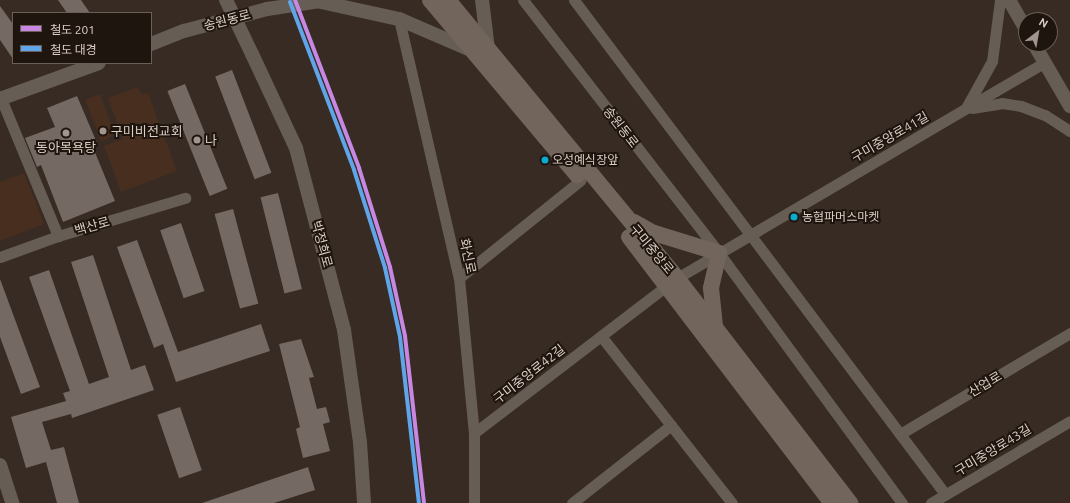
<!DOCTYPE html>
<meta charset="utf-8">
<style>
body{margin:0}
#map{position:relative;width:1070px;height:503px;overflow:hidden;background:#372b24;font-family:Ubuntu,"Noto Sans KR",sans-serif}
div>[style]{position:absolute}
[style*='--x']{left:calc(var(--x)*1px);top:calc(var(--y)*1px);width:calc(var(--w)*1px);rotate:calc(var(--a)*1deg)}
.built>*{inset:0;background:#482e1e;transform-origin:0 0}
.building>*{inset:0;background:#746963;transform-origin:0 0}
.minor>*{height:11px;margin:-5.5px;padding:0 5.5px;transform-origin:5.5px;border-radius:5.5px;background:#665d54}
.tertiary>*{height:14px;margin:-7px;padding:0 7px;transform-origin:7px;border-radius:7px;background:#665d54}
.secondary>*{height:16px;margin:-8px;padding:0 8px;transform-origin:8px;border-radius:8px;background:#72665c}
.tertiary-bridge>*{height:14px;margin:-7px;padding:0 7px;transform-origin:7px;border-radius:7px;background:#665d54}
.rail-1>*{height:4px;margin:-2px;padding:0 2px;transform-origin:2px;border-radius:2px;background:#c787e3}
.rail-2>*{height:4px;margin:-2px;padding:0 2px;transform-origin:2px;border-radius:2px;background:#60a5e9}
.dots>*{width:11px;height:11px;translate:-50% -50%;box-sizing:border-box;border:2px solid #1f150f;border-radius:50%}
span{translate:-50% -50%;white-space:nowrap;text-align:center;line-height:1.15;-webkit-text-stroke:4px #1f150f;paint-order:stroke}
.bus-label{font-size:12px;color:#dccec5}
.left{translate:0 -50%;text-align:left}
.street-label{font-size:13px;color:#dccec5}
.poi-label{font-size:13px;color:#dccec5}
.legend{position:absolute;left:12px;top:12px;width:140px;height:52px;box-sizing:border-box;background:#1f150f;border:1px solid #6b5f58;margin:0;padding:5px 7px;list-style:none;font-size:12px;color:#dccec5}
.legend li{display:flex;align-items:center;gap:8px;height:20px}
.legend b{width:20px;border:1px solid #6b5f58}
.north{position:absolute;left:1018px;top:12px;width:40px;height:40px;box-sizing:border-box;background:#1f150f;border:1px solid #6b5f58;border-radius:50%;rotate:31deg;font-size:11px;font-weight:700;line-height:16px;text-align:center;color:#dccec5}
.north::after{content:'';display:block;margin:auto;width:14px;height:18px;background:#a2958d;clip-path:polygon(50% 0,100% 100%,50% 72%,0 100%)}
</style>
<div id="map">
<div class="built">
<div style="clip-path:polygon(138px 87px,142px 95px,148px 93px,177px 171px,121px 192px,104px 146px,123px 139px,108px 98px)"></div>
<div style="left:100px;top:94px;width:44px;height:16px;rotate:69deg"></div>
<div style="clip-path:polygon(24px 173px,44px 224px,0 241px,0 182px)"></div>
</div>
<div class="building">
<div style="clip-path:polygon(58px 0,81px 0,90px 13px,67px 13px)"></div>
<div style="clip-path:polygon(0 6px,13px 24px,13px 59px,0 40px)"></div>
<div style="left:232px;top:70px;width:110px;height:18px;rotate:69deg"></div>
<div style="left:185px;top:84px;width:113px;height:19px;rotate:68deg"></div>
<div style="clip-path:polygon(77px 96px,97px 143px,92px 145px,115px 201px,63px 222px,41px 165px,37px 167px,25px 138px,55px 127px,47px 108px)"></div>
<div style="left:278px;top:193px;width:99px;height:18px;rotate:76deg"></div>
<div style="left:233px;top:209px;width:98px;height:19px;rotate:75deg"></div>
<div style="left:181px;top:223px;width:72px;height:22px;rotate:71deg"></div>
<div style="clip-path:polygon(137px 240px,178px 352px,261px 324px,270px 351px,176px 382px,163px 344px,154px 348px,117px 247px)"></div>
<div style="clip-path:polygon(93px 255px,131px 370px,145px 365px,154px 390px,72px 418px,71px 414px,42px 422px,51px 450px,64px 447px,79px 503px,57px 503px,46px 462px,26px 468px,11px 417px,66px 401px,63px 393px,70px 391px,29px 277px,49px 270px,89px 384px,109px 377px,71px 262px)"></div>
<div style="clip-path:polygon(0 279px,40px 387px,21px 394px,0 337px)"></div>
<div style="clip-path:polygon(301px 339px,314px 377px,309px 378px,317px 409px,326px 407px,330px 422px,323px 424px,330px 451px,303px 458px,296px 429px,300px 427px,279px 344px)"></div>
<div style="left:180px;top:407px;width:67px;height:24px;rotate:71deg"></div>
<div style="clip-path:polygon(308px 467px,315px 490px,274px 503px,202px 503px)"></div>
</div>
<div class="minor">
<div style="--x:523;--y:0;--w:320;--a:52.2"></div>
<div style="--x:719;--y:253;--w:310;--a:53.8"></div>
<div style="--x:574;--y:0;--w:618;--a:53.09"></div>
<div style="--x:399;--y:19;--w:266;--a:77"></div>
<div style="--x:459;--y:278;--w:156;--a:84.5"></div>
<div style="--x:474;--y:433;--w:70;--a:90"></div>
<div style="--x:0;--y:96;--w:152;--a:67.5"></div>
<div style="--x:966;--y:108;--w:54;--a:-61"></div>
<div style="--x:992;--y:61;--w:62;--a:-82.5"></div>
<div style="--x:972;--y:108;--w:30;--a:-9"></div>
<div style="--x:1002;--y:103;--w:19;--a:9"></div>
<div style="--x:1021;--y:106;--w:26;--a:21"></div>
<div style="--x:1045;--y:115;--w:30;--a:33"></div>
<div style="--x:0;--y:257;--w:62;--a:-19.9"></div>
<div style="--x:58;--y:236;--w:133;--a:-16.7"></div>
<div style="--x:459;--y:278;--w:156;--a:-38.8"></div>
<div style="--x:601;--y:336;--w:212;--a:51.9"></div>
<div style="--x:474;--y:433;--w:255;--a:-37.4"></div>
<div style="--x:677;--y:278;--w:427;--a:-30.4"></div>
<div style="--x:900;--y:434;--w:198;--a:-30.7"></div>
<div style="--x:572;--y:503;--w:126;--a:-38.2"></div>
<div style="--x:931;--y:503;--w:161;--a:-30.5"></div>
</div>
<div class="tertiary">
<div style="--x:482;--y:0;--w:49;--a:83"></div>
<div style="--x:1009;--y:0;--w:34;--a:60"></div>
<div style="--x:321;--y:2;--w:80;--a:12.3"></div>
<div style="--x:399;--y:19;--w:81;--a:23.4"></div>
<div style="--x:151;--y:44;--w:35;--a:-22"></div>
<div style="--x:184;--y:31;--w:86;--a:-14.8"></div>
<div style="--x:267;--y:9;--w:62;--a:-8.4"></div>
<div style="--x:1034;--y:44;--w:72;--a:59.9"></div>
<div style="--x:252;--y:54;--w:104;--a:64.9"></div>
<div style="--x:296;--y:148;--w:188;--a:75.2"></div>
<div style="--x:344;--y:330;--w:113;--a:81.9"></div>
<div style="--x:360;--y:442;--w:61;--a:86.2"></div>
<div style="--x:0;--y:99;--w:105;--a:-20"></div>
<div style="--x:0;--y:465;--w:40;--a:72"></div>
</div>
<div class="secondary">
<div style="--x:430;--y:0;--w:229;--a:50"></div>
<div style="--x:448;--y:0;--w:360;--a:50.5"></div>
<div style="--x:677;--y:278;--w:284;--a:52.4"></div>
<div style="--x:634;--y:222;--w:23;--a:29"></div>
<div style="--x:654;--y:233;--w:68;--a:17.1"></div>
<div style="--x:719;--y:253;--w:36;--a:103"></div>
<div style="--x:711;--y:288;--w:38;--a:84"></div>
<div style="--x:629;--y:237;--w:335;--a:52.7"></div>
</div>
<div class="tertiary-bridge">
<div style="--x:226;--y:0;--w:60;--a:64.3"></div>
</div>
<div class="rail-1">
<div style="--x:295;--y:0;--w:180;--a:69.1"></div>
<div style="--x:359;--y:168;--w:104;--a:72.6"></div>
<div style="--x:390;--y:267;--w:71;--a:77.7"></div>
<div style="--x:405;--y:336;--w:168;--a:83.5"></div>
</div>
<div class="rail-2">
<div style="--x:290;--y:2;--w:180;--a:69.1"></div>
<div style="--x:354;--y:170;--w:103;--a:72.4"></div>
<div style="--x:385;--y:268;--w:71;--a:77.7"></div>
<div style="--x:400;--y:337;--w:167;--a:83.5"></div>
</div>
<div class="dots">
<div style="left:103px;top:131px;background:#a2958d"></div>
<div style="left:66px;top:133px;background:#a2958d"></div>
<div style="left:197px;top:140px;background:#a2958d"></div>
<div style="left:545px;top:160px;background:#06acd0"></div>
<div style="left:794px;top:217px;background:#06acd0"></div>
</div>
<div class="bus-label">
<span class="left" style="left:552px;top:160px">오성예식장앞</span>
<span class="left" style="left:802px;top:217px">농협파머스마켓</span>
</div>
<div class="street-label">
<span style="left:227px;top:20px;rotate:-15deg">송원동로</span>
<span style="left:621px;top:127px;rotate:52deg">송원동로</span>
<span style="left:890px;top:137px;rotate:-30deg">구미중앙로41길</span>
<span style="left:92px;top:226px;rotate:-16deg">백산로</span>
<span style="left:322px;top:244px;rotate:75deg">박정희로</span>
<span style="left:652px;top:249px;rotate:50deg">구미중앙로</span>
<span style="left:468px;top:256px;rotate:78deg">화신로</span>
<span style="left:529px;top:374px;rotate:-38deg">구미중앙로42길</span>
<span style="left:985px;top:384px;rotate:-31deg">산업로</span>
<span style="left:993px;top:450px;rotate:-31deg">구미중앙로43길</span>
</div>
<div class="poi-label">
<span class="left" style="left:111px;top:131px">구미비전교회</span>
<span class="left" style="left:205px;top:140px">나</span>
<span style="left:66px;top:147px">동아목욕탕</span>
</div>
<ul class="legend">
<li><b style="height:5px;background:#c787e3"></b>철도 201</li>
<li><b style="height:5px;background:#60a5e9"></b>철도 대경</li>
</ul>
<div class="north">N</div>
</div>
